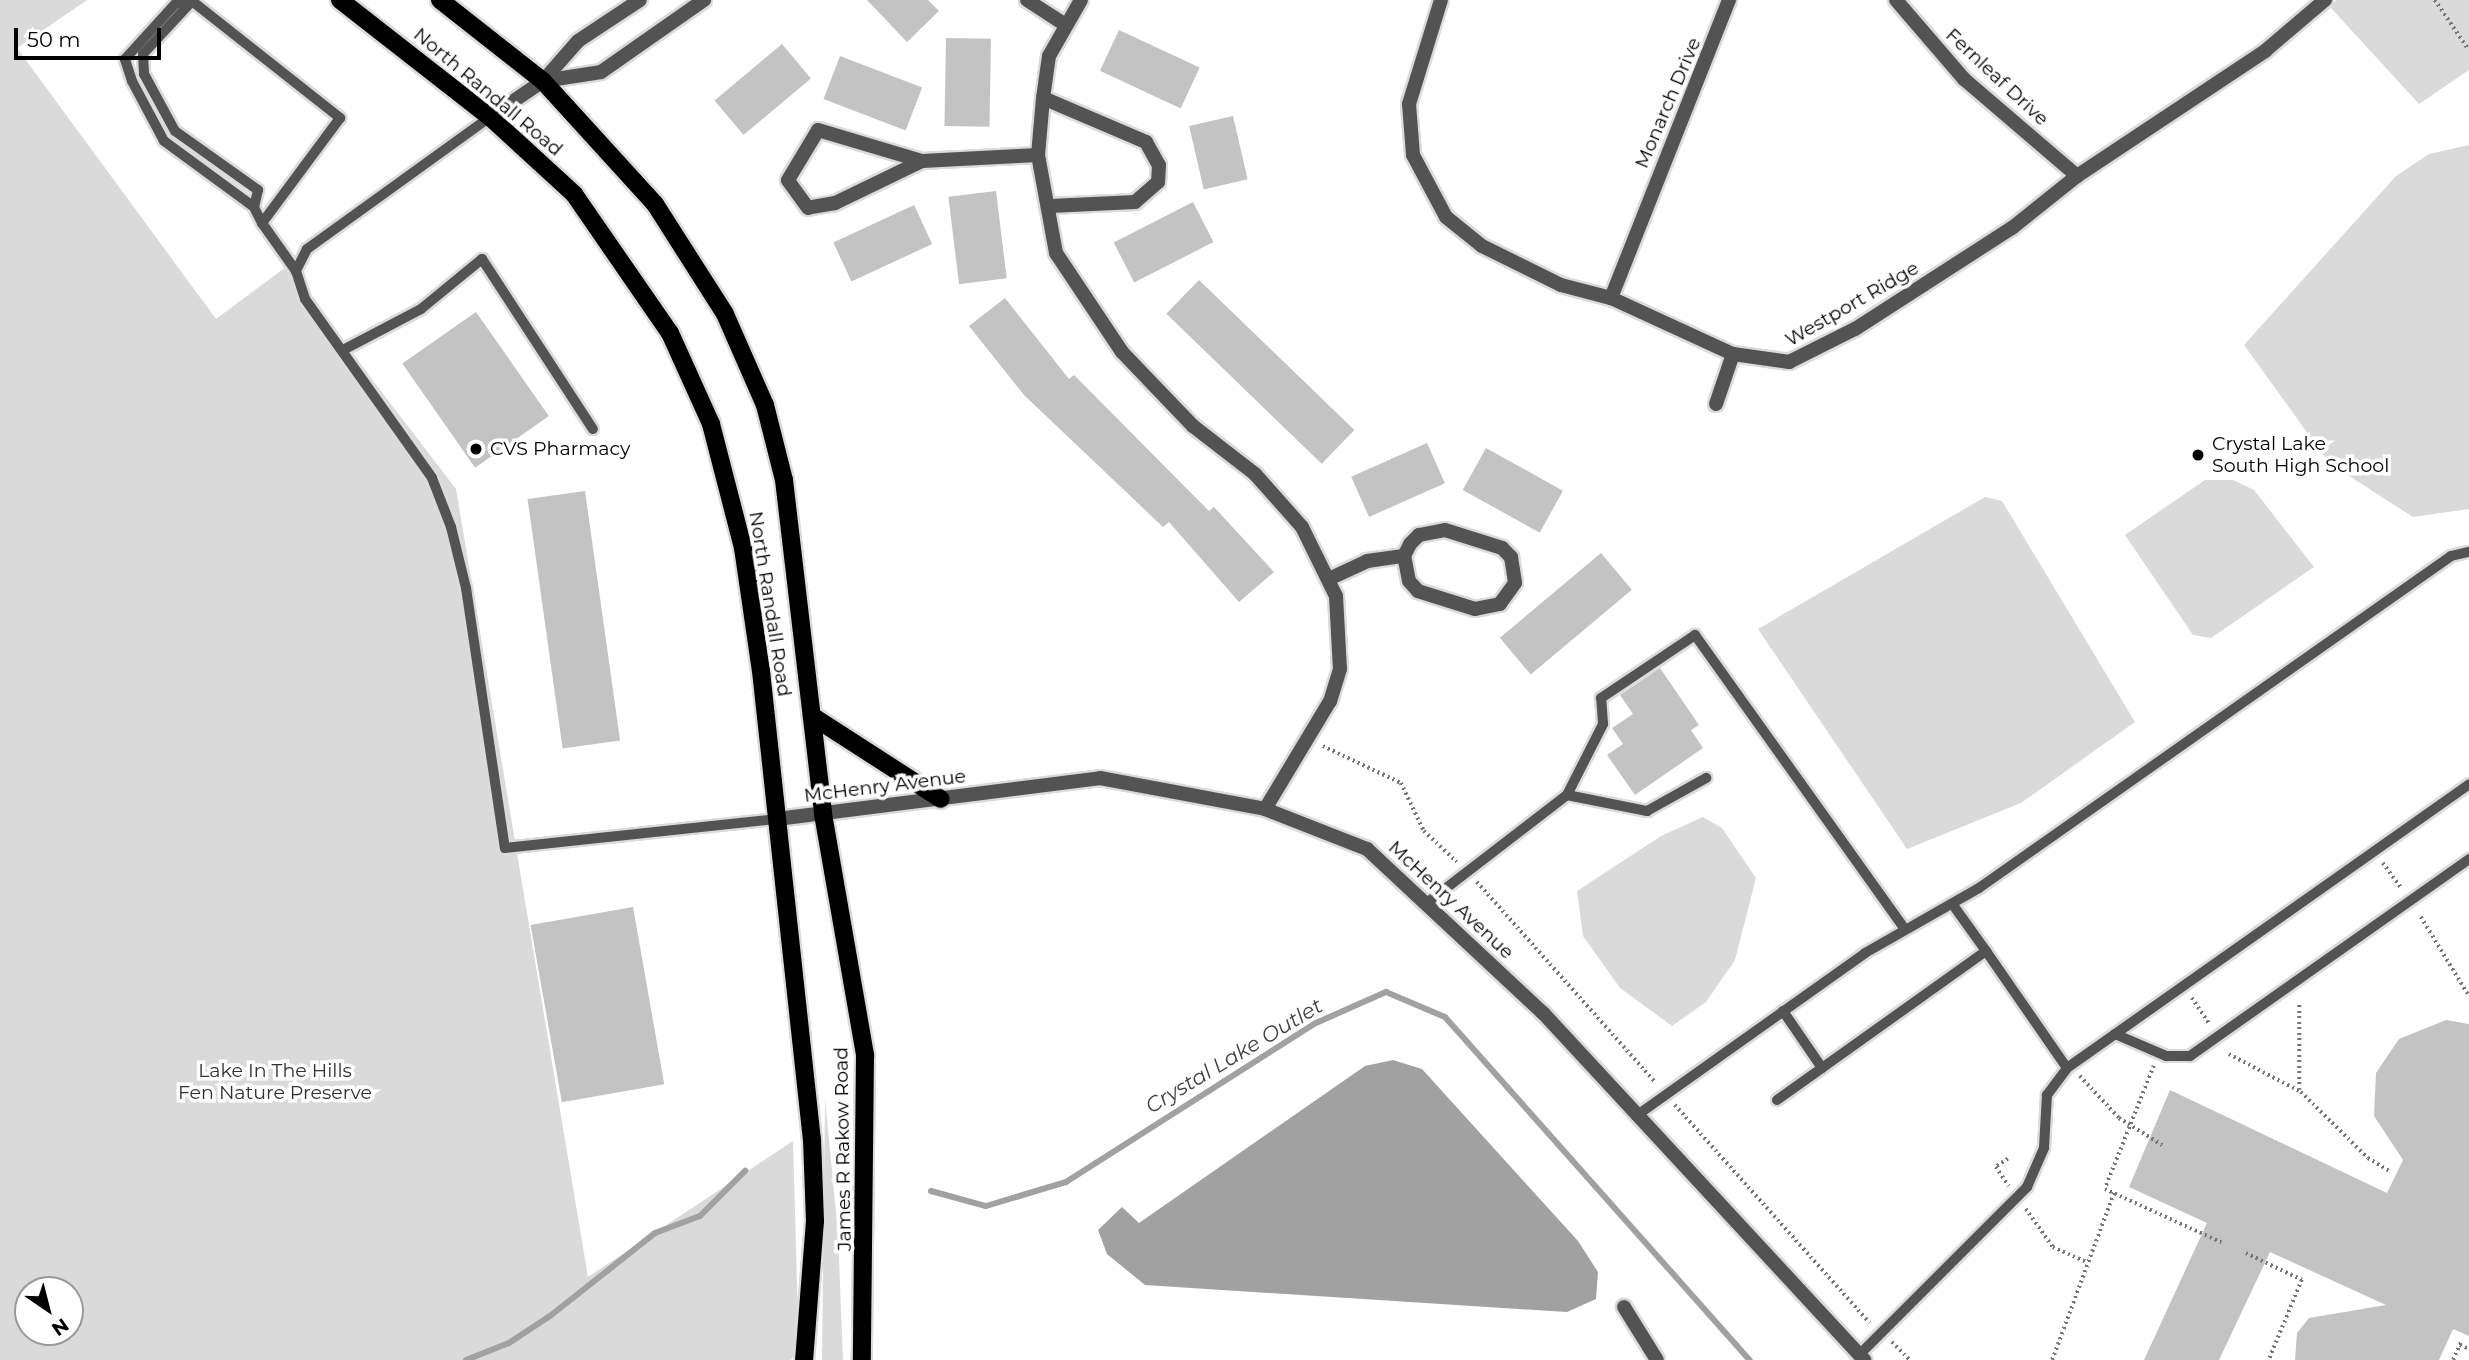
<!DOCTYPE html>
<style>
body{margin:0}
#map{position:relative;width:2469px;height:1360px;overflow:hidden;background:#fff;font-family:Montserrat,sans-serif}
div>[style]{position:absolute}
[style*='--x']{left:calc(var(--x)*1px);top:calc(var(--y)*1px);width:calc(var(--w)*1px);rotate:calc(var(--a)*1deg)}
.green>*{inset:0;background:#dadada}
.water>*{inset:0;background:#a1a1a1}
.stream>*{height:6px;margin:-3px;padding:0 3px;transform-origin:3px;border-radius:3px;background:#a1a1a1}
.building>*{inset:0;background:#c3c3c3;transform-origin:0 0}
.path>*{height:3.5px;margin-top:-1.75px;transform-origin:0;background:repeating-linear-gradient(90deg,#757575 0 2px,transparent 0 5.5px)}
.roads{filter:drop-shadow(2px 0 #dbdbdb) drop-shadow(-2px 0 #dbdbdb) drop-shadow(0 2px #dbdbdb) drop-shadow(0 -2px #dbdbdb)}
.service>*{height:10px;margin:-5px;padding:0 5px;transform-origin:5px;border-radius:5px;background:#535353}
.minor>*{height:14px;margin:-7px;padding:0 7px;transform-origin:7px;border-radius:7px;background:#535353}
.tertiary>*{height:14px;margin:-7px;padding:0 7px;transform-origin:7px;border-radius:7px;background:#535353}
.primary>*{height:18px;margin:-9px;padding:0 9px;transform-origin:9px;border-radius:9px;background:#000}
.dots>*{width:19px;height:19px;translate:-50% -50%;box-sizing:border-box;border:4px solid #fff;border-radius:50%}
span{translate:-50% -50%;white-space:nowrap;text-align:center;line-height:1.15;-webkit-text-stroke:7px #fff;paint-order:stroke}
.street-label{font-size:19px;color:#000}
.poi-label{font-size:19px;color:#000}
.left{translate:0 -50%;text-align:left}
.park-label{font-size:19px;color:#313131}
.water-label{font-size:21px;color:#424242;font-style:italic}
.north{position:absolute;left:14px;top:1276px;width:70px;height:70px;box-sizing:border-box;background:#fff;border:2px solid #999;border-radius:50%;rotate:145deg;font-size:19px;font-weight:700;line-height:28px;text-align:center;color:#000}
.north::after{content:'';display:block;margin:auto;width:24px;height:32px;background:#000;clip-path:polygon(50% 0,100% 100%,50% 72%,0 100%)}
.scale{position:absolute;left:14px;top:28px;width:147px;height:32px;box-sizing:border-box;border:4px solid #000;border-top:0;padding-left:9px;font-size:21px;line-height:24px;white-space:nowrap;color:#000;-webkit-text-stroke:5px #fff;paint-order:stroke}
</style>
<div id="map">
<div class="green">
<div style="clip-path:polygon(evenodd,0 0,87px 0,17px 48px,216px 319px,286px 267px,456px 489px,588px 1277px,793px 1141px,799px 1354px,790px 1360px,0 1360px,0 0,28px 1290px,70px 1290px,70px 1332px,28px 1332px,28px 1290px)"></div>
<div style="clip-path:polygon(2336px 0,2469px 0,2469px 70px,2419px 104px,2331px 8px)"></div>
<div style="clip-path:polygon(2469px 145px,2469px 509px,2413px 517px,2329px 463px,2244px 345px,2396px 176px,2429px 154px)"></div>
<div style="clip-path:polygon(2205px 480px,2233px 480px,2254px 490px,2314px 567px,2211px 638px,2193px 635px,2125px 535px)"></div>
<div style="clip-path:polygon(1985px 497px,2002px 501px,2135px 722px,2021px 803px,1907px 849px,1758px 629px)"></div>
<div style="clip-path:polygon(1703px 817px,1722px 828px,1756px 878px,1735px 960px,1706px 1002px,1672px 1026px,1620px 988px,1583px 936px,1577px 891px,1661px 836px)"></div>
<div style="clip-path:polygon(825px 1099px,838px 1233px,843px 1360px,822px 1360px)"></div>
</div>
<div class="water">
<div style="clip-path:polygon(1393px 1060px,1422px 1069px,1578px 1241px,1598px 1272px,1596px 1299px,1567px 1312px,1145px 1285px,1107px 1254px,1098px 1230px,1122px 1207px,1139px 1223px,1365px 1066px)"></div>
</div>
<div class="stream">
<div style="--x:931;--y:1191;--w:57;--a:15.3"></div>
<div style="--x:986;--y:1206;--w:84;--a:-16.7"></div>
<div style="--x:1066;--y:1182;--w:296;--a:-32.5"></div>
<div style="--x:1316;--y:1023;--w:77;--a:-23.9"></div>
<div style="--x:1386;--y:992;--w:64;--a:23"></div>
<div style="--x:1445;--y:1017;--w:459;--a:48.4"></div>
<div style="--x:466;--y:1360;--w:46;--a:-21.6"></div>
<div style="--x:509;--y:1343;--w:49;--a:-33.4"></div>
<div style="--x:550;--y:1316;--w:134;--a:-38.3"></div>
<div style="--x:655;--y:1233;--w:48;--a:-20.7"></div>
<div style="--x:700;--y:1216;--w:64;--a:-45"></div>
</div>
<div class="building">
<div style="clip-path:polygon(867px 0,928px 0,939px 11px,907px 42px)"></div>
<div style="left:1119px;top:30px;width:89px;height:45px;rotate:25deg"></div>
<div style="left:946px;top:38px;width:45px;height:88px;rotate:1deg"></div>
<div style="left:782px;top:44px;width:45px;height:88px;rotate:50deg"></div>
<div style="left:840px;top:56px;width:88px;height:46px;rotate:21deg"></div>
<div style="left:1233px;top:116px;width:65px;height:45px;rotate:77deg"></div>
<div style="left:996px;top:191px;width:88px;height:48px;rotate:83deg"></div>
<div style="left:1193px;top:202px;width:45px;height:89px;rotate:63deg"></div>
<div style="left:914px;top:205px;width:43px;height:89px;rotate:65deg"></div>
<div style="left:1199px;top:280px;width:216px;height:47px;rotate:44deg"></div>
<div style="clip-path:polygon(1005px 298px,1069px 379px,1074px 375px,1209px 511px,1214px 507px,1274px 572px,1239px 602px,1169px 522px,1163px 527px,1024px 395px,969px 326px)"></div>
<div style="left:476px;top:312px;width:127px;height:90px;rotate:55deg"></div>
<div style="left:1427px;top:443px;width:44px;height:83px;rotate:66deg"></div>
<div style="left:1486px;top:448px;width:88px;height:48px;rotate:29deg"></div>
<div style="left:585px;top:491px;width:252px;height:58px;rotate:82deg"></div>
<div style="left:1601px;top:553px;width:48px;height:132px;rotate:50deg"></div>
<div style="clip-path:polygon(1660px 668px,1699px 725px,1691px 730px,1703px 748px,1635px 795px,1607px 755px,1623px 744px,1612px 728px,1633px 714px,1620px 695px)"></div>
<div style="left:633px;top:907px;width:180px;height:104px;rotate:80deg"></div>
<div style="clip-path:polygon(2446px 1020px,2469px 1024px,2469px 1336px,2453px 1329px,2439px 1360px,2295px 1360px,2297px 1333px,2309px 1318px,2386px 1305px,2270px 1252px,2219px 1360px,2144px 1360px,2207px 1223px,2129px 1187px,2170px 1090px,2387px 1193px,2403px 1160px,2374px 1116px,2376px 1073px,2399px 1039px)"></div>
</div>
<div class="path">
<div style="--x:2435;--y:0;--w:60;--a:55.8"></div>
<div style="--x:1323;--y:746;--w:86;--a:25.4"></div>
<div style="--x:1401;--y:783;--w:53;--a:64.4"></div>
<div style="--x:1424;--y:831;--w:45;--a:43.2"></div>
<div style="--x:2383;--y:863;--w:31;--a:54"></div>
<div style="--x:1477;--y:882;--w:269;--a:48.3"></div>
<div style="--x:2421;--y:917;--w:92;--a:58.7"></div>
<div style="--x:2192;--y:998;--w:32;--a:56"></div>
<div style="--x:2229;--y:1054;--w:81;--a:27.8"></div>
<div style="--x:2301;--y:1092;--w:94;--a:44.6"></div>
<div style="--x:2368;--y:1158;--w:26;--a:31"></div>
<div style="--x:2154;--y:1066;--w:132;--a:111.7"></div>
<div style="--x:2105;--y:1189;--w:128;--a:24.6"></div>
<div style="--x:2080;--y:1076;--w:57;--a:47.1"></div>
<div style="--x:2119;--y:1118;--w:51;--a:32.1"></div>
<div style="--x:2299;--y:1090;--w:86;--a:-90"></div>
<div style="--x:1675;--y:1105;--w:292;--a:48.2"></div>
<div style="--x:2008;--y:1159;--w:14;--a:146"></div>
<div style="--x:1996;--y:1167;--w:23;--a:56"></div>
<div style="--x:2026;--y:1209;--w:47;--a:54.6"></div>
<div style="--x:2053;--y:1247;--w:36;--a:24"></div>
<div style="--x:2246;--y:1253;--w:62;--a:25.7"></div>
<div style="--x:2302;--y:1280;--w:87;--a:112.4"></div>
<div style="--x:1892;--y:1342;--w:25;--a:45"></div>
<div style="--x:2460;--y:1345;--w:10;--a:24"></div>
<div style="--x:2052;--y:1360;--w:179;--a:-69.7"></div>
<div style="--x:2453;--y:1360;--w:22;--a:-66"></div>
</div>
<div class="roads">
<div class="service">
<div style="--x:192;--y:1;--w:72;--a:132.8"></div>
<div style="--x:143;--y:54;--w:20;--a:87"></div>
<div style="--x:144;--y:74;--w:65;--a:61.5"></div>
<div style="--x:175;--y:131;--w:102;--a:35.4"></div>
<div style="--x:258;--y:190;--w:17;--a:103"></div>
<div style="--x:490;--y:117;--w:226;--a:144.2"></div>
<div style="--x:307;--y:249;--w:25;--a:117"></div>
<div style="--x:296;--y:271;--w:29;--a:72"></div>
<div style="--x:305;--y:299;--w:219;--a:54.6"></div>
<div style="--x:432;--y:478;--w:53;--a:68.8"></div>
<div style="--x:451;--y:527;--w:63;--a:76.2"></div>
<div style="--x:466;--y:588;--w:263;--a:81.5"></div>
<div style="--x:505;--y:848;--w:274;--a:-6.1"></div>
<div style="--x:262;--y:223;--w:18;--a:-117"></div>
<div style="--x:254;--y:207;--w:112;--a:-143.7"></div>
<div style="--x:164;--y:141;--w:68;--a:-118.1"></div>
<div style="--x:132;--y:81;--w:23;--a:-108"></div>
<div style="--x:125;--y:59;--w:76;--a:-47.7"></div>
<div style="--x:176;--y:3;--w:16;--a:-7"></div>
<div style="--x:192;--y:1;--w:189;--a:38.3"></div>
<div style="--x:340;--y:118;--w:131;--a:126.6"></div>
<div style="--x:262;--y:223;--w:59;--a:54.7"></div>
<div style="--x:343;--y:350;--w:88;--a:-27.7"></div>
<div style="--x:421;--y:309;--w:79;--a:-39.3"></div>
<div style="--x:482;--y:259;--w:203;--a:56.9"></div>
<div style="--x:1567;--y:795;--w:80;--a:-63.1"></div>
<div style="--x:1603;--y:724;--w:26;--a:-94"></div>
<div style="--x:1601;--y:698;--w:113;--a:-33.8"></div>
<div style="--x:1695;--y:635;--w:361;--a:54.5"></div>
<div style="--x:1428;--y:902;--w:175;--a:-37.6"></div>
<div style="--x:1567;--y:795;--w:82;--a:11.3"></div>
<div style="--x:1647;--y:811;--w:68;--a:-29.2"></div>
<div style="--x:1953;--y:905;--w:57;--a:54.3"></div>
<div style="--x:1783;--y:1011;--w:69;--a:55.6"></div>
<div style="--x:1822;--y:1068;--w:201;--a:-35.5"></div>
<div style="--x:1986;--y:951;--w:142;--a:55.3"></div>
<div style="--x:2115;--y:1034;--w:56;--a:23.3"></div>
<div style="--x:2166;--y:1056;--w:24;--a:0"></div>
<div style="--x:2190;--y:1056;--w:342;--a:-35.2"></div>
<div style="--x:1777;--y:1100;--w:55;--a:-35.4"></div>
<div style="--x:1636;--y:1116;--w:281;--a:-35.4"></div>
<div style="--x:1865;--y:953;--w:131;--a:-29.7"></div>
<div style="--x:1979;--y:888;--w:577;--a:-35.12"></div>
<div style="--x:2451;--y:556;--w:18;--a:-13"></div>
<div style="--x:1859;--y:1355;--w:238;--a:-45"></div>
<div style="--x:2027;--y:1187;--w:43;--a:-66.4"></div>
<div style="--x:2044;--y:1148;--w:53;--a:-86.8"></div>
<div style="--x:2047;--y:1095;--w:34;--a:-53"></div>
<div style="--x:2067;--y:1068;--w:492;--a:-35.2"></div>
</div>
<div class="minor">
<div style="--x:1027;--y:0;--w:44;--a:33"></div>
<div style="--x:1081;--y:0;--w:64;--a:119.7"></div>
<div style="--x:1049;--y:56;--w:42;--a:98.1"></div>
<div style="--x:1043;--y:98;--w:57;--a:95"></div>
<div style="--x:1038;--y:155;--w:100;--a:79.6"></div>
<div style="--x:1056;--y:253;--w:119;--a:56.3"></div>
<div style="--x:1122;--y:352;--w:103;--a:46.2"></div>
<div style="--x:1193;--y:426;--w:78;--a:37.7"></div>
<div style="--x:1255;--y:474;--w:71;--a:48.4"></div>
<div style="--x:1302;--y:527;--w:77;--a:63.8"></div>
<div style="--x:1336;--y:596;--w:73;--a:86.9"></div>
<div style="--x:1340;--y:669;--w:34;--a:107"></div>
<div style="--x:1330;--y:701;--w:126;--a:121"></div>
<div style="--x:1441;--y:0;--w:109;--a:107.1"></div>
<div style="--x:1409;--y:104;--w:51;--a:85.5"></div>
<div style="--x:1413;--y:155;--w:70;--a:62"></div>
<div style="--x:1446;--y:217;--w:46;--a:38.9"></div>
<div style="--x:1482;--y:246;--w:88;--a:26.3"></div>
<div style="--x:1561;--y:285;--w:52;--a:14.6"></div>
<div style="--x:1611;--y:298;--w:134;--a:24.7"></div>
<div style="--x:1733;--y:354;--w:57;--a:8.1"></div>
<div style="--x:1789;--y:362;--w:74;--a:-26.6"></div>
<div style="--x:1855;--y:329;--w:187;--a:-32.8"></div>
<div style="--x:2012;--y:228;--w:83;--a:-38.7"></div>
<div style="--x:2077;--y:176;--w:226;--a:-33.6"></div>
<div style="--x:2265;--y:51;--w:79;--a:-40.4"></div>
<div style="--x:1896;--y:0;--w:104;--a:49.3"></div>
<div style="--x:1964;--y:79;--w:149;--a:40.6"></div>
<div style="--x:1043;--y:98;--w:112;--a:23.1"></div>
<div style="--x:1146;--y:142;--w:26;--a:61"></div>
<div style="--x:1159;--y:165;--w:17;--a:93"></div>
<div style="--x:1158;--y:182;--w:30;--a:139"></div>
<div style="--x:1135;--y:202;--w:85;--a:177.3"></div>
<div style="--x:818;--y:130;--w:109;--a:16.6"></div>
<div style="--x:922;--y:161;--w:97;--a:154.2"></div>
<div style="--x:835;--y:203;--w:27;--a:170"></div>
<div style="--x:808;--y:208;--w:34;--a:-126"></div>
<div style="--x:788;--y:180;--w:58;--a:-59"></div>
<div style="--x:922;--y:161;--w:116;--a:-3"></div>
<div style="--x:1611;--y:298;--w:321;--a:-68.4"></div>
<div style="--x:1716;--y:404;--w:53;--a:-71.2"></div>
<div style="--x:1445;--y:530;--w:60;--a:17.5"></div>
<div style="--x:1502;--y:548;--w:13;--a:45"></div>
<div style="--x:1511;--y:557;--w:26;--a:81"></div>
<div style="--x:1515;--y:583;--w:26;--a:126"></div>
<div style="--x:1500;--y:604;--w:25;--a:169"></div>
<div style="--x:1475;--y:609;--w:60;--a:-162.5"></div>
<div style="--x:1418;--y:591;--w:13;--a:-132"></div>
<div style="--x:1409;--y:581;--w:25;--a:-101"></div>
<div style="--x:1404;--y:556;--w:13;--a:-63"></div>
<div style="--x:1410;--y:544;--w:13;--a:-45"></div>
<div style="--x:1419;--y:535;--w:26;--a:-11"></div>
<div style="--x:1331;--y:578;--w:40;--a:-25"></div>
<div style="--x:1367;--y:561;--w:37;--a:-8"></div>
<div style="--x:1624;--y:1307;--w:62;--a:58.1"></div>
</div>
<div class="tertiary">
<div style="--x:543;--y:81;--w:59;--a:-8.8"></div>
<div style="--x:601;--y:72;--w:126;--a:-35"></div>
<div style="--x:490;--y:117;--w:64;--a:-34.2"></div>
<div style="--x:543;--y:81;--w:53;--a:-48.8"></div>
<div style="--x:578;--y:41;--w:74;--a:-33.5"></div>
<div style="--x:777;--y:819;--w:326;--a:-7.2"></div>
<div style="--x:1100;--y:778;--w:168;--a:10.6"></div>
<div style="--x:1265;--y:809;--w:110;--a:21.4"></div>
<div style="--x:1367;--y:849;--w:241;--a:43"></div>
<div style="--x:1543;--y:1013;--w:473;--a:47.2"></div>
</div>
<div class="primary">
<div style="--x:340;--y:0;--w:190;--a:38"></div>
<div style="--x:490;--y:117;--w:114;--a:42.5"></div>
<div style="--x:574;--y:194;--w:169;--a:55.4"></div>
<div style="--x:670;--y:333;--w:100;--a:65.7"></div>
<div style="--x:711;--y:424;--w:128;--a:75.5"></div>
<div style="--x:743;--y:548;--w:124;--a:81.7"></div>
<div style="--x:761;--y:671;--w:471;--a:83.8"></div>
<div style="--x:812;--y:1139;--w:82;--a:87.9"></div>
<div style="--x:815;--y:1221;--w:139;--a:94.5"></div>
<div style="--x:440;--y:0;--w:131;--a:38.2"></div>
<div style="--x:543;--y:81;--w:166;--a:47.7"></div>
<div style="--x:655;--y:204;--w:130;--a:57.5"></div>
<div style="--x:725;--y:314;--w:99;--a:66.3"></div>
<div style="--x:765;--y:405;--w:77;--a:75.8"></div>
<div style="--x:784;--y:480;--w:336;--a:83.3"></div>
<div style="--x:823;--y:814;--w:245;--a:80.1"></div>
<div style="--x:865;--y:1055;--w:305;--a:90.6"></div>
<div style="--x:812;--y:716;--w:153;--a:32.8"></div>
</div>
</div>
<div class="dots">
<div style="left:476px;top:449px;background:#000"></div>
<div style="left:2198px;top:455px;background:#000"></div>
</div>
<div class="street-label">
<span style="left:1997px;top:77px;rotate:43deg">Fernleaf Drive</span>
<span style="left:488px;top:92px;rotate:40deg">North Randall Road</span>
<span style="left:1668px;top:103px;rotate:-67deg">Monarch Drive</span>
<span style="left:1852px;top:304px;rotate:-30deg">Westport Ridge</span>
<span style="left:770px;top:604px;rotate:81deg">North Randall Road</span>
<span style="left:885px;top:786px;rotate:-7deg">McHenry Avenue</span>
<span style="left:1451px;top:900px;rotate:43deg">McHenry Avenue</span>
<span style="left:843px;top:1149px;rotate:-91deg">James R Rakow Road</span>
</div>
<div class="poi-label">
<span class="left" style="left:2212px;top:455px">Crystal Lake<br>South High School</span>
<span class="left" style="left:490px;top:449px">CVS Pharmacy</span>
</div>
<div class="park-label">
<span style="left:275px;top:1082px">Lake In The Hills<br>Fen Nature Preserve</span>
</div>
<div class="water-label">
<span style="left:1234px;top:1056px;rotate:-31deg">Crystal Lake Outlet</span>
</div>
<div class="north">N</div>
<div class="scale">50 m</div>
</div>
